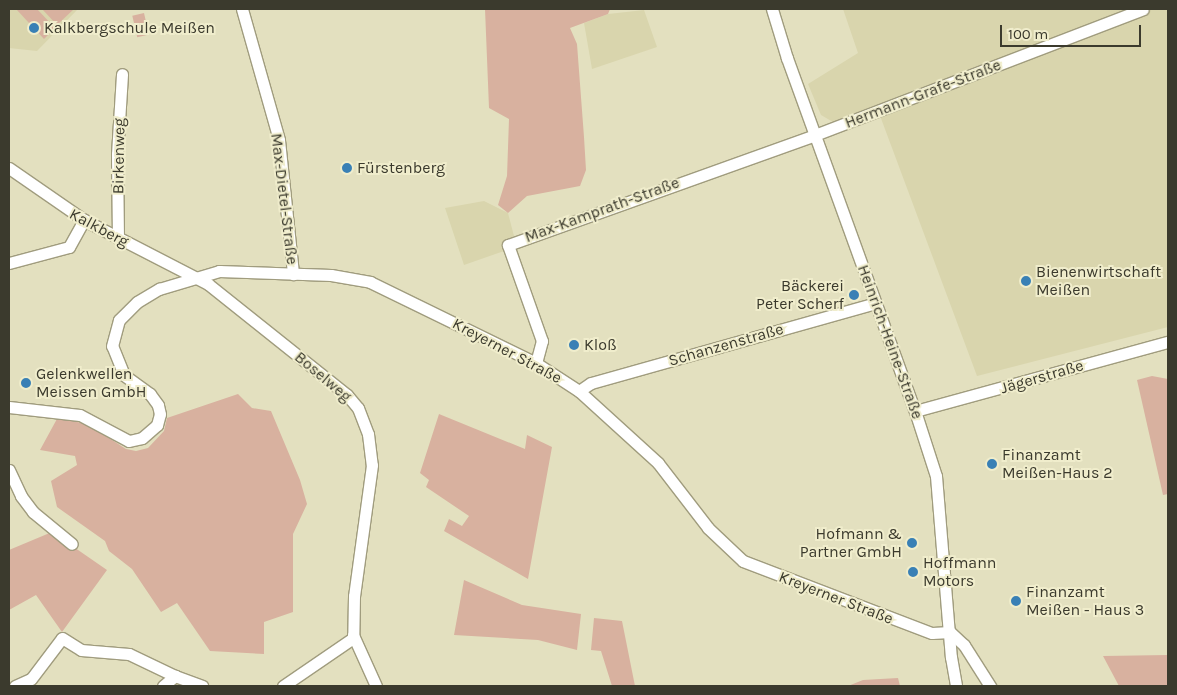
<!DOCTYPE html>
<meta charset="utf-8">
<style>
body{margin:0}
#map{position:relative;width:1177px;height:695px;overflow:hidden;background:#e3e0bf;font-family:Karla,sans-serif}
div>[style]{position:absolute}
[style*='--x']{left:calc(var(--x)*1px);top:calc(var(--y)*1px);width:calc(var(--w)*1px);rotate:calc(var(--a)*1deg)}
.built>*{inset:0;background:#d9d5ad}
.green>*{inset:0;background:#d8b19f;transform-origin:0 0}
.roads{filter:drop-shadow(1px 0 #a09c7e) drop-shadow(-1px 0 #a09c7e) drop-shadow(0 1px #a09c7e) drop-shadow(0 -1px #a09c7e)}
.minor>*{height:11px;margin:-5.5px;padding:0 5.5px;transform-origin:5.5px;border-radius:5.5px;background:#fff}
.dots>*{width:14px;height:14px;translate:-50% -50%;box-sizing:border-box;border:2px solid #f0edcc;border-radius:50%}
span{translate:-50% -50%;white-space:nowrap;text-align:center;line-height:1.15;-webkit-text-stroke:4px #f0edcc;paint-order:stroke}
.poi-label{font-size:16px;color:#3b3a2d}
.left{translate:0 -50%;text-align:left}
.right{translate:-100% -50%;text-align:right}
.street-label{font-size:16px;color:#3b3a2d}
.frame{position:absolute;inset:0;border:10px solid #3b3a2d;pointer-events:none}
.scale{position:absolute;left:1000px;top:25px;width:141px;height:22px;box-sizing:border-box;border:2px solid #3b3a2d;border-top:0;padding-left:6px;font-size:15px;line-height:18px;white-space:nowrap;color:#3b3a2d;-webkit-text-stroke:4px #f0edcc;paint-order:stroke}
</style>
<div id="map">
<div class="built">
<div style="clip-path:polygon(9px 9px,78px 9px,37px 51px,9px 48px)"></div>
<div style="clip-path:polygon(843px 9px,1168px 9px,1168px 327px,977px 376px,876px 105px,833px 122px,821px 115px,808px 84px,858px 53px)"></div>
<div style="clip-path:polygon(644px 10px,657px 47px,592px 69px,584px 23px,608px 14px)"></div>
<div style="clip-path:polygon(484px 201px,508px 213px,514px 236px,504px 251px,464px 265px,445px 208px)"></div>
</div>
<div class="green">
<div style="clip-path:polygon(16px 9px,37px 9px,55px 28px,44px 39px)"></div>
<div style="clip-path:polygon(42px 9px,74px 9px,57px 25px)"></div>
<div style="clip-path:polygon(485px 9px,610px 9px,608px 14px,570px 28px,577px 44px,584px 137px,586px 170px,580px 186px,527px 196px,508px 213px,498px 205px,507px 176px,509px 119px,489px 108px)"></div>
<div style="left:144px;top:13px;width:22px;height:12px;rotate:77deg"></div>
<div style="clip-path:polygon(1152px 376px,1168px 379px,1168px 494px,1163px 495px,1137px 380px)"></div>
<div style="clip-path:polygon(238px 394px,252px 408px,271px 411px,300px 480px,307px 504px,293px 534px,293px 612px,264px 622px,264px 654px,210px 651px,177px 603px,161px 612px,132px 569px,109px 551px,105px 541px,57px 507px,51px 481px,77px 465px,75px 456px,40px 450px,58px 417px,89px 425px,126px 449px,136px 451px,148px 448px,164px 431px,167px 418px)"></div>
<div style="clip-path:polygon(439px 414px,525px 449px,527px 435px,552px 447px,528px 579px,444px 531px,449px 519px,462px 526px,469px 516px,426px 487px,429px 480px,420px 473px)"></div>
<div style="clip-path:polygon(52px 532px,107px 570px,62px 632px,36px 595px,9px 610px,9px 550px)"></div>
<div style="clip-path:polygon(464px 580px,522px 605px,581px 614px,577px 650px,538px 640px,454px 635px)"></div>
<div style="clip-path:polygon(594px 618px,622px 621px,635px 686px,612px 686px,601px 651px,591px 650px)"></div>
<div style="clip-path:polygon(1168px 655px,1168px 686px,1119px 686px,1103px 656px)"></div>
<div style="clip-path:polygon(898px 678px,900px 686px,848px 686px,863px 680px)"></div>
</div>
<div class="roads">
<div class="minor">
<div style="--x:242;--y:9;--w:136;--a:74.2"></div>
<div style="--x:279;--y:140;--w:135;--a:84"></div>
<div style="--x:772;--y:9;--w:51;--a:73"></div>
<div style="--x:787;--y:58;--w:375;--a:70.1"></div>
<div style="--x:915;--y:411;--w:68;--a:72.1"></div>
<div style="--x:936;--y:476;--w:182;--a:85.3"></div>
<div style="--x:951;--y:657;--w:29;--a:80"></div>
<div style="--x:9;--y:168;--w:91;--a:34.7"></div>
<div style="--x:84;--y:220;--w:140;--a:27.3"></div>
<div style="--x:208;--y:284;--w:178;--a:38.6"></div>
<div style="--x:347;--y:395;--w:17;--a:50"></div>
<div style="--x:358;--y:408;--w:28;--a:69"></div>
<div style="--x:368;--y:434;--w:31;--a:83"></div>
<div style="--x:372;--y:465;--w:132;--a:97.8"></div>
<div style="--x:354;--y:596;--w:39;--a:91"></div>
<div style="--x:353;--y:635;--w:56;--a:65.7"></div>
<div style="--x:118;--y:238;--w:84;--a:-90.7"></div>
<div style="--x:117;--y:154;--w:80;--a:-86.4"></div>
<div style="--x:9;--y:263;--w:62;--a:-14.9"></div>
<div style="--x:69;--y:247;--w:31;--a:-61"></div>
<div style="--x:536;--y:363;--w:23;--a:-75"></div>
<div style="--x:542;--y:341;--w:102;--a:-109.5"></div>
<div style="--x:508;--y:245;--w:326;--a:-19.7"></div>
<div style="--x:815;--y:135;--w:351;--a:-21"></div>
<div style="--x:579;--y:391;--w:14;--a:-34"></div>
<div style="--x:591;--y:383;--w:295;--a:-15.7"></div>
<div style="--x:9;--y:407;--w:71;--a:6.4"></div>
<div style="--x:80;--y:415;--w:55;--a:28"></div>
<div style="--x:129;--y:441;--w:13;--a:-13"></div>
<div style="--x:142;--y:438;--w:20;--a:-41"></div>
<div style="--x:157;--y:425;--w:11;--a:-75"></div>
<div style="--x:160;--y:414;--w:9;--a:-103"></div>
<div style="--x:158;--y:405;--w:14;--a:-126"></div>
<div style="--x:150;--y:394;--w:32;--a:-144"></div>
<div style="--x:124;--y:375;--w:31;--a:-112"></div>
<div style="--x:112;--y:346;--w:27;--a:-75"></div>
<div style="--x:119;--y:320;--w:25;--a:-45"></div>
<div style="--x:137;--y:302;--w:26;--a:-31"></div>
<div style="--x:159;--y:289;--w:63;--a:-16.7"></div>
<div style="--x:219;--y:271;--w:112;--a:2"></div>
<div style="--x:331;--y:275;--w:40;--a:10"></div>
<div style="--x:370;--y:282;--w:185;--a:26"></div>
<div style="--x:536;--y:363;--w:51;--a:33.1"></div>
<div style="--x:579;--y:391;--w:107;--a:42.3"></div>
<div style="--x:658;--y:463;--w:82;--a:52.4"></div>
<div style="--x:708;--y:528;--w:48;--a:43.3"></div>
<div style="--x:743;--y:561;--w:202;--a:20.9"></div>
<div style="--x:932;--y:633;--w:18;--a:-3"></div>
<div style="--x:915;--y:411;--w:262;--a:-15.3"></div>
<div style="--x:9;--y:470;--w:29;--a:65"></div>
<div style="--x:21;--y:496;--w:20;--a:53"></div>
<div style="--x:33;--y:512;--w:50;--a:39.4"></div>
<div style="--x:950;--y:632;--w:19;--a:43"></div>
<div style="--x:964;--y:645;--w:49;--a:57.6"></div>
<div style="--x:15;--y:686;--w:17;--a:-24"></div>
<div style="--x:31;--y:679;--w:51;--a:-52.9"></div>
<div style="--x:62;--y:638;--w:22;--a:32"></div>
<div style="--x:81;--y:650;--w:48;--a:4.8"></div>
<div style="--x:129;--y:654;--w:51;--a:25.6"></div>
<div style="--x:163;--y:686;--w:16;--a:-40"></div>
<div style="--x:175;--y:676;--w:29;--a:20"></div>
<div style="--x:283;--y:686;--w:85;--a:-34.4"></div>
</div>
</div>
<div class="dots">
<div style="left:34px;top:28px;background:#3980b5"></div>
<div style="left:347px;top:168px;background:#3980b5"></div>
<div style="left:1026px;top:281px;background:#3980b5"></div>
<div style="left:854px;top:295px;background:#3980b5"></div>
<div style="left:574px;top:345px;background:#3980b5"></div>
<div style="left:26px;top:383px;background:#3980b5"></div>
<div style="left:992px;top:464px;background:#3980b5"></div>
<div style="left:912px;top:543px;background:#3980b5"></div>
<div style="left:913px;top:572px;background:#3980b5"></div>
<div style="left:1016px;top:601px;background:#3980b5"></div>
</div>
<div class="poi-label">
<span class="left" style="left:44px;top:28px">Kalkbergschule Meißen</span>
<span class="left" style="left:357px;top:168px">Fürstenberg</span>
<span class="left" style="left:1036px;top:281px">Bienenwirtschaft<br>Meißen</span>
<span class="right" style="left:844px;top:295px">Bäckerei<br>Peter Scherf</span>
<span class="left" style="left:584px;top:345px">Kloß</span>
<span class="left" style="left:36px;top:383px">Gelenkwellen<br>Meissen GmbH</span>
<span class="left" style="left:1002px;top:464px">Finanzamt<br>Meißen-Haus 2</span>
<span class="right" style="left:902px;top:543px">Hofmann &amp;<br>Partner GmbH</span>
<span class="left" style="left:923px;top:572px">Hoffmann<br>Motors</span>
<span class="left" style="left:1026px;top:601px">Finanzamt<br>Meißen - Haus 3</span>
</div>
<div class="street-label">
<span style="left:923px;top:94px;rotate:-21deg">Hermann-Grafe-Straße</span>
<span style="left:119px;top:156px;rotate:-89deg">Birkenweg</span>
<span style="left:284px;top:199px;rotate:83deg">Max-Dietel-Straße</span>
<span style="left:602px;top:210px;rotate:-20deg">Max-Kamprath-Straße</span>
<span style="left:99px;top:228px;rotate:28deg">Kalkberg</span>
<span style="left:890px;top:342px;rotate:70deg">Heinrich-Heine-Straße</span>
<span style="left:726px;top:345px;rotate:-16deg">Schanzenstraße</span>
<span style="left:507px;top:351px;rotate:28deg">Kreyerner Straße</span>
<span style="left:323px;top:377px;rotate:40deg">Boselweg</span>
<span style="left:1042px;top:377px;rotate:-16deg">Jägerstraße</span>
<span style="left:836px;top:598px;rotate:21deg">Kreyerner Straße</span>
</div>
<div class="frame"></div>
<div class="scale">100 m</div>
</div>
